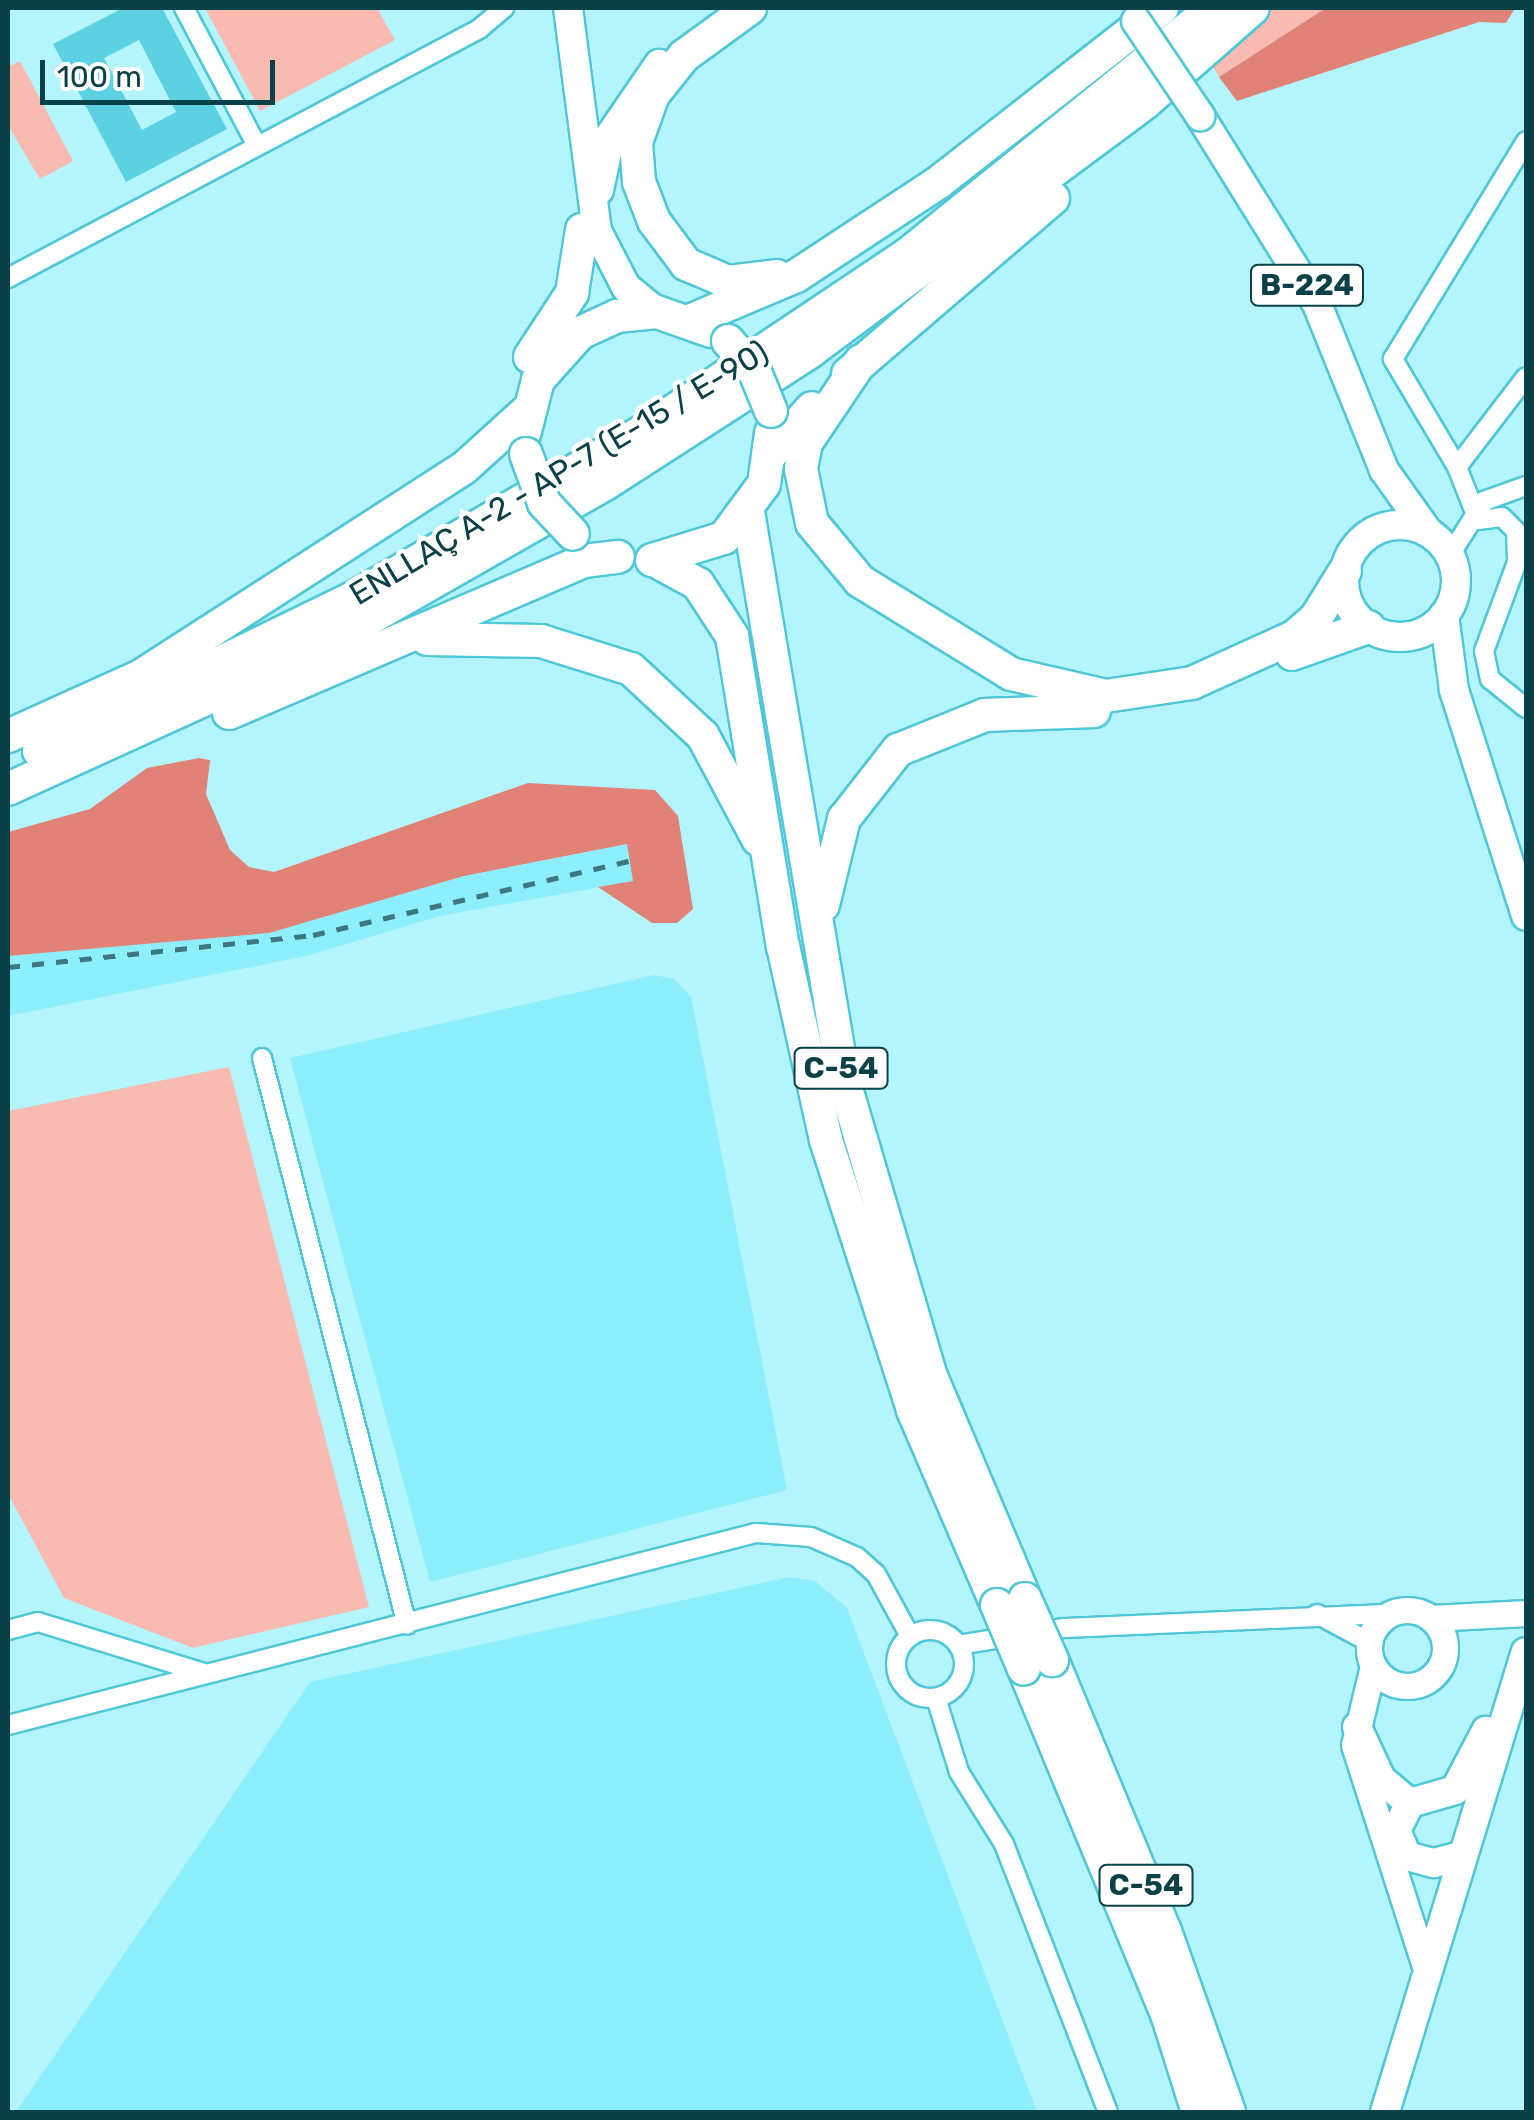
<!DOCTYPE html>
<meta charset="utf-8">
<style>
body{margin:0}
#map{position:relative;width:1534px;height:2120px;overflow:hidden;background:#b4f4fd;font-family:Rubik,sans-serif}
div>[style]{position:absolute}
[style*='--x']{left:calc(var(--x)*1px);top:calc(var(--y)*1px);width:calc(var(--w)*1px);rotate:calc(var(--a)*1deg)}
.built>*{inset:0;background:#8deffd}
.green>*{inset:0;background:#f9bab1}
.forest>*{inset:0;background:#e18277}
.building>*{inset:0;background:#5bd1e1}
.roads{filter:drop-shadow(2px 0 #4fc7d7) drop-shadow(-2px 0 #4fc7d7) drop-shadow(0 2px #4fc7d7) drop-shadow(0 -2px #4fc7d7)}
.street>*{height:18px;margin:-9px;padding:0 9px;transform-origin:9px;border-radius:9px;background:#fff}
.street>.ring{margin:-9px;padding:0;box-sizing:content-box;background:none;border:18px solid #fff;border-radius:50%}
.secondary>*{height:25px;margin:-12.5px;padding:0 12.5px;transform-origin:12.5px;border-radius:12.5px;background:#fff}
.secondary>.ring{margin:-12.5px;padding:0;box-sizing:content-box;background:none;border:25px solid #fff;border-radius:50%}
.primary>*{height:28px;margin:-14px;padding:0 14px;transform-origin:14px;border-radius:14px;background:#fff}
.primary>.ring{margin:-14px;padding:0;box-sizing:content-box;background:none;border:28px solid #fff;border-radius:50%}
.highway>*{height:32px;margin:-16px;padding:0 16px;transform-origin:16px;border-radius:16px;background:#fff}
.rail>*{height:5px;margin-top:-2.5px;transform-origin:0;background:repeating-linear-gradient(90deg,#3e777f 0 12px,transparent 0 24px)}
.bridges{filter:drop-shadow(2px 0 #4fc7d7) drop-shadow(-2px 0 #4fc7d7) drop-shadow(0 2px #4fc7d7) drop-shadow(0 -2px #4fc7d7)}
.primary-bridge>*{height:28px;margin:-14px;padding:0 14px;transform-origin:14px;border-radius:14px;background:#fff}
.highway-bridge>*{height:32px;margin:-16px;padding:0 16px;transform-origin:16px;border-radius:16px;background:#fff}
span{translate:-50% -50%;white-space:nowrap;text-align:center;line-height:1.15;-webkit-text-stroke:9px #fff;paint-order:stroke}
.shield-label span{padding:2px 8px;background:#fff;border:2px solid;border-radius:8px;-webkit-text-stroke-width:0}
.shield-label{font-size:30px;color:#0a4047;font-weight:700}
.street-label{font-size:32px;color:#0a4047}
.frame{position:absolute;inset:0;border:10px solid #0a4047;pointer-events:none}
.scale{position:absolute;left:40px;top:60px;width:235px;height:45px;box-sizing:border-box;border:5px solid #0a4047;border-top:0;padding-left:12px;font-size:30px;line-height:35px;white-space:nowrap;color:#0a4047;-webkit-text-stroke:8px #fff;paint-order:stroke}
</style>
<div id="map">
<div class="built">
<div style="clip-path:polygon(628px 844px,634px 881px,440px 916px,306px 956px,8px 1016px,8px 956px,269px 933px,464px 876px)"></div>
<div style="clip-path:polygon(654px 975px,674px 979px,691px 997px,787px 1490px,430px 1582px,290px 1058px)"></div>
<div style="clip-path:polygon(789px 1577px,815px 1581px,847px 1608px,1037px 2112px,16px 2112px,310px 1682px)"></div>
</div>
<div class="green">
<div style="clip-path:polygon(205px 8px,377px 8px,395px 40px,260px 111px)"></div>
<div style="clip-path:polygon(1177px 8px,1326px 8px,1219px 77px)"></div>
<div style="clip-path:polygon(20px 61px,73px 161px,40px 179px,8px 126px,8px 67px)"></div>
<div style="clip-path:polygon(229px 1067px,369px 1607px,193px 1648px,64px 1598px,8px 1494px,8px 1111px)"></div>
</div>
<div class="forest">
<div style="clip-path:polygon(1326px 8px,1515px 8px,1506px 23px,1479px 22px,1237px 101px,1219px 77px)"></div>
<div style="clip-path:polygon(199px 758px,210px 760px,206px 794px,230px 850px,249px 867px,274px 872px,528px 783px,655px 790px,678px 816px,693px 909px,677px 923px,652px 923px,598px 887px,633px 881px,627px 844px,464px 876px,269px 933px,8px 956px,8px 832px,90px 809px,147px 768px)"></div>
</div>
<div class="building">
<div style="clip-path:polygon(evenodd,123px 8px,162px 8px,227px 129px,126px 182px,53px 44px,123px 8px,139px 40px,176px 112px,142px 130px,104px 58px,139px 40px)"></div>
</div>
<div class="roads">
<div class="street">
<div style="--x:184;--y:8;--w:156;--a:62.1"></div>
<div style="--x:8;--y:278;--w:533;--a:-27.86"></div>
<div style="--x:479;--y:29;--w:33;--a:-40"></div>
<div style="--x:1457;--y:467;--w:113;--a:-52.5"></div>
<div style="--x:1478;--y:520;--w:57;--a:-111.6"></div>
<div style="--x:1457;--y:467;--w:126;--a:-120.7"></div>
<div style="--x:1393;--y:359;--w:255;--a:-58.6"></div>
<div style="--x:1478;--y:520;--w:24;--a:-7"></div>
<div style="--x:1502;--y:517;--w:20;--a:45"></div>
<div style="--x:1516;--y:531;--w:31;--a:88"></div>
<div style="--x:1517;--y:562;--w:95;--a:110.3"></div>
<div style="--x:1484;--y:651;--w:29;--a:78"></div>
<div style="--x:1490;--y:679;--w:46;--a:38.9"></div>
<div style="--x:1450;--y:555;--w:64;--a:-57.8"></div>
<div style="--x:1484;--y:501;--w:45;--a:-19.7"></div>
<div style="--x:262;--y:1058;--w:585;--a:75.66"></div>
<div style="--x:1317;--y:1614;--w:59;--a:28.3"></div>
<div style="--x:8;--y:1630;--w:31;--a:-15"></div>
<div style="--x:38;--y:1622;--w:174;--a:17.1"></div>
<div class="ring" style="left:896px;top:1630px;width:50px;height:50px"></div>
<div style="--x:958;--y:1645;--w:106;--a:-9.2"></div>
<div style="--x:1063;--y:1628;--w:325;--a:-2.5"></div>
<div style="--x:936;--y:1698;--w:77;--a:72.7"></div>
<div style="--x:959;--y:1772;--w:85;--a:58"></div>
<div style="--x:1004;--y:1844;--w:287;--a:68.8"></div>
<div style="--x:8;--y:1725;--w:772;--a:-14.4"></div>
<div style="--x:756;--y:1533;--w:55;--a:4.2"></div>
<div style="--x:811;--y:1537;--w:50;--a:23.5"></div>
<div style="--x:857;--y:1557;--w:25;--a:42"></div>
<div style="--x:876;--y:1574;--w:71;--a:61.3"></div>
</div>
<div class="secondary">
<div class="ring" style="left:1369px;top:1610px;width:51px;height:51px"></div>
<div style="--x:1431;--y:1618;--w:95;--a:-3"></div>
<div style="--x:1373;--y:1666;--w:81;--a:103.5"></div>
<div style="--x:1354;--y:1745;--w:239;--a:72.2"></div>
</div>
<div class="primary">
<div style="--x:568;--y:8;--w:225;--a:82.6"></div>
<div style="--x:597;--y:231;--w:63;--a:62.6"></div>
<div style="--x:626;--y:287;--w:40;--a:39"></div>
<div style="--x:1200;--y:116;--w:221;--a:58.1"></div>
<div style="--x:1317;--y:304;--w:179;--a:68"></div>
<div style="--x:1384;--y:470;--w:76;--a:54.6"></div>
<div style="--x:599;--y:190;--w:57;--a:-77.9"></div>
<div style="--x:611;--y:134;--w:85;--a:-55.6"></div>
<div class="ring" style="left:1344px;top:525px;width:84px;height:84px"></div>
<div style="--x:1444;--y:615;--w:76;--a:82.4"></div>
<div style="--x:1454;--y:690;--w:237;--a:72.3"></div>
<div style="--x:1357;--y:1727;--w:57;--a:65.2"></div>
<div style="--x:1381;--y:1779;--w:38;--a:40"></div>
<div style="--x:1410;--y:1803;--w:47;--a:-16.1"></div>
<div style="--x:1455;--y:1790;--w:67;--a:-62.3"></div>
<div style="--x:1410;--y:1803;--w:31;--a:117"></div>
<div style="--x:1396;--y:1831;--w:27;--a:66"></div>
<div style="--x:1407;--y:1856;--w:28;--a:15"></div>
<div style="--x:1434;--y:1863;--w:28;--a:-15"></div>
<div style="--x:1385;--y:2112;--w:481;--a:-73"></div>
</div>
<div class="highway">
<div style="--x:750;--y:8;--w:82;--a:144"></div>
<div style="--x:684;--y:56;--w:50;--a:128.5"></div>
<div style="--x:653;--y:95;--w:50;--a:109.9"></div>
<div style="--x:636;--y:142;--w:40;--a:85.7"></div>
<div style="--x:639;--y:182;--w:42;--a:69"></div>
<div style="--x:654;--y:221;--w:54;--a:53.3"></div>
<div style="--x:686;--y:264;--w:46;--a:23.2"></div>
<div style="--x:728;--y:282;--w:49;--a:-7"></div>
<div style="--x:692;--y:320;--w:113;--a:-22.9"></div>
<div style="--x:796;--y:276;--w:171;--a:-33.3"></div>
<div style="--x:939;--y:182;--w:283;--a:-38"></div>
<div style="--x:530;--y:357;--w:77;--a:-56.7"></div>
<div style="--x:572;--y:293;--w:64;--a:-81"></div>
<div style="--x:861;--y:361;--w:99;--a:123.9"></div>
<div style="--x:806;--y:443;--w:26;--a:101"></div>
<div style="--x:801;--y:469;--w:55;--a:78.5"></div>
<div style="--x:812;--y:523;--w:75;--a:50.4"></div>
<div style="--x:860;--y:581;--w:177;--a:31.6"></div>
<div style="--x:1011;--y:674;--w:98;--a:13"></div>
<div style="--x:1106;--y:696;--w:87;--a:-8.6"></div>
<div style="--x:1192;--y:683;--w:112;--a:-24.3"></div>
<div style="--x:1294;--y:637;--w:29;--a:-41"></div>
<div style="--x:1316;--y:618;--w:55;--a:-58.3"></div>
<div style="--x:848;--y:374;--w:270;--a:-40.6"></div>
<div style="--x:525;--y:431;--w:53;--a:-75.7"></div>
<div style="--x:538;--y:380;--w:63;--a:-48.2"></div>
<div style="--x:580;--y:333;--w:41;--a:-24.7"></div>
<div style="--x:617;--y:316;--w:40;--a:-5.7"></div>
<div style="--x:657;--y:312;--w:57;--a:19.4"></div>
<div style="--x:772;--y:453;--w:60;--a:-48.4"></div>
<div style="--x:748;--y:512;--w:574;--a:80.47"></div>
<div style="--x:843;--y:1078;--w:309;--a:73.6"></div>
<div style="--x:930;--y:1374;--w:244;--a:67.1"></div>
<div style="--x:652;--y:560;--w:75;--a:-17"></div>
<div style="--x:724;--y:538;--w:67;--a:-53.5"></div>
<div style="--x:764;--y:484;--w:51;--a:-82.2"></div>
<div style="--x:656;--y:561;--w:48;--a:28.7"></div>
<div style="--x:698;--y:584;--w:62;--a:56.8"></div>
<div style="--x:732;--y:636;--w:314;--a:80.7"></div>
<div style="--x:783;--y:946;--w:199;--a:77.5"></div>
<div style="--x:826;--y:1140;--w:284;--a:72.1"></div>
<div style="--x:913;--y:1410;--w:212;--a:66.7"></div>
<div style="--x:427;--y:639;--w:114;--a:1"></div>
<div style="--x:541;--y:641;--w:94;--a:17.3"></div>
<div style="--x:631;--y:669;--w:98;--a:42.9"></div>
<div style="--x:703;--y:736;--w:117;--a:61.9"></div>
<div style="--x:1292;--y:654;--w:81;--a:-19.6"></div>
<div style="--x:229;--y:713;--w:386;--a:-23.2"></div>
<div style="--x:584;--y:561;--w:34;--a:-7"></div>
<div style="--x:8;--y:736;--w:146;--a:-24.3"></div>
<div style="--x:141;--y:676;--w:384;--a:-32.8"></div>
<div style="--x:464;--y:468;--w:86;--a:-42.2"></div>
<div style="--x:39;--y:751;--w:349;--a:-26"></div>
<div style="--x:353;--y:598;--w:337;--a:-29.9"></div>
<div style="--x:645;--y:430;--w:316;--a:-33.8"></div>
<div style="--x:908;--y:254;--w:392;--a:-38.9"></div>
<div style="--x:8;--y:789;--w:342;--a:-24.5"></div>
<div style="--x:319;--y:647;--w:329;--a:-29.7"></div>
<div style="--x:605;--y:484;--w:245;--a:-32.8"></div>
<div style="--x:811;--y:351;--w:417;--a:-36.6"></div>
<div style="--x:1146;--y:102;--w:142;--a:-41.3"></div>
<div style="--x:823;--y:905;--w:89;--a:-76.3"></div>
<div style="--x:844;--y:819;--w:88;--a:-52"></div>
<div style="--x:898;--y:750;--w:94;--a:-21.9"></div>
<div style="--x:985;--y:715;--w:109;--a:-2.1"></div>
<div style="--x:1052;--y:1660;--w:294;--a:67.4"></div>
<div style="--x:1165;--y:1931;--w:192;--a:70.5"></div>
<div style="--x:1024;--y:1669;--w:377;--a:67.5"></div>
<div style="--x:1168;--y:2017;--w:100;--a:72.5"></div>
</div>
</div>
<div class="rail">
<div style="--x:8;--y:967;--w:307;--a:-6"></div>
<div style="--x:313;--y:935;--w:324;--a:-13.2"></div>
</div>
<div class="bridges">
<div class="primary-bridge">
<div style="--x:1136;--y:21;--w:115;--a:56"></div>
</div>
<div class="highway-bridge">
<div style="--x:728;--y:341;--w:41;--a:48.9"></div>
<div style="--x:755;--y:372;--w:42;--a:67.7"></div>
<div style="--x:526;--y:454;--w:52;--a:69.8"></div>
<div style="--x:544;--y:503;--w:42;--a:46.9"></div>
<div style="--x:1025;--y:1599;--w:67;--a:66.1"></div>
<div style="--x:997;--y:1605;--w:69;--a:67.1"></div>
</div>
</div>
<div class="shield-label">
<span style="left:1307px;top:285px">B-224</span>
<span style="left:841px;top:1068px">C-54</span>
<span style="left:1146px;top:1885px">C-54</span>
</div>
<div class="street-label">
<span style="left:559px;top:473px;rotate:-31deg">ENLLAÇ A-2 - AP-7 (E-15 / E-90)</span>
</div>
<div class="frame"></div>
<div class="scale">100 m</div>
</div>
